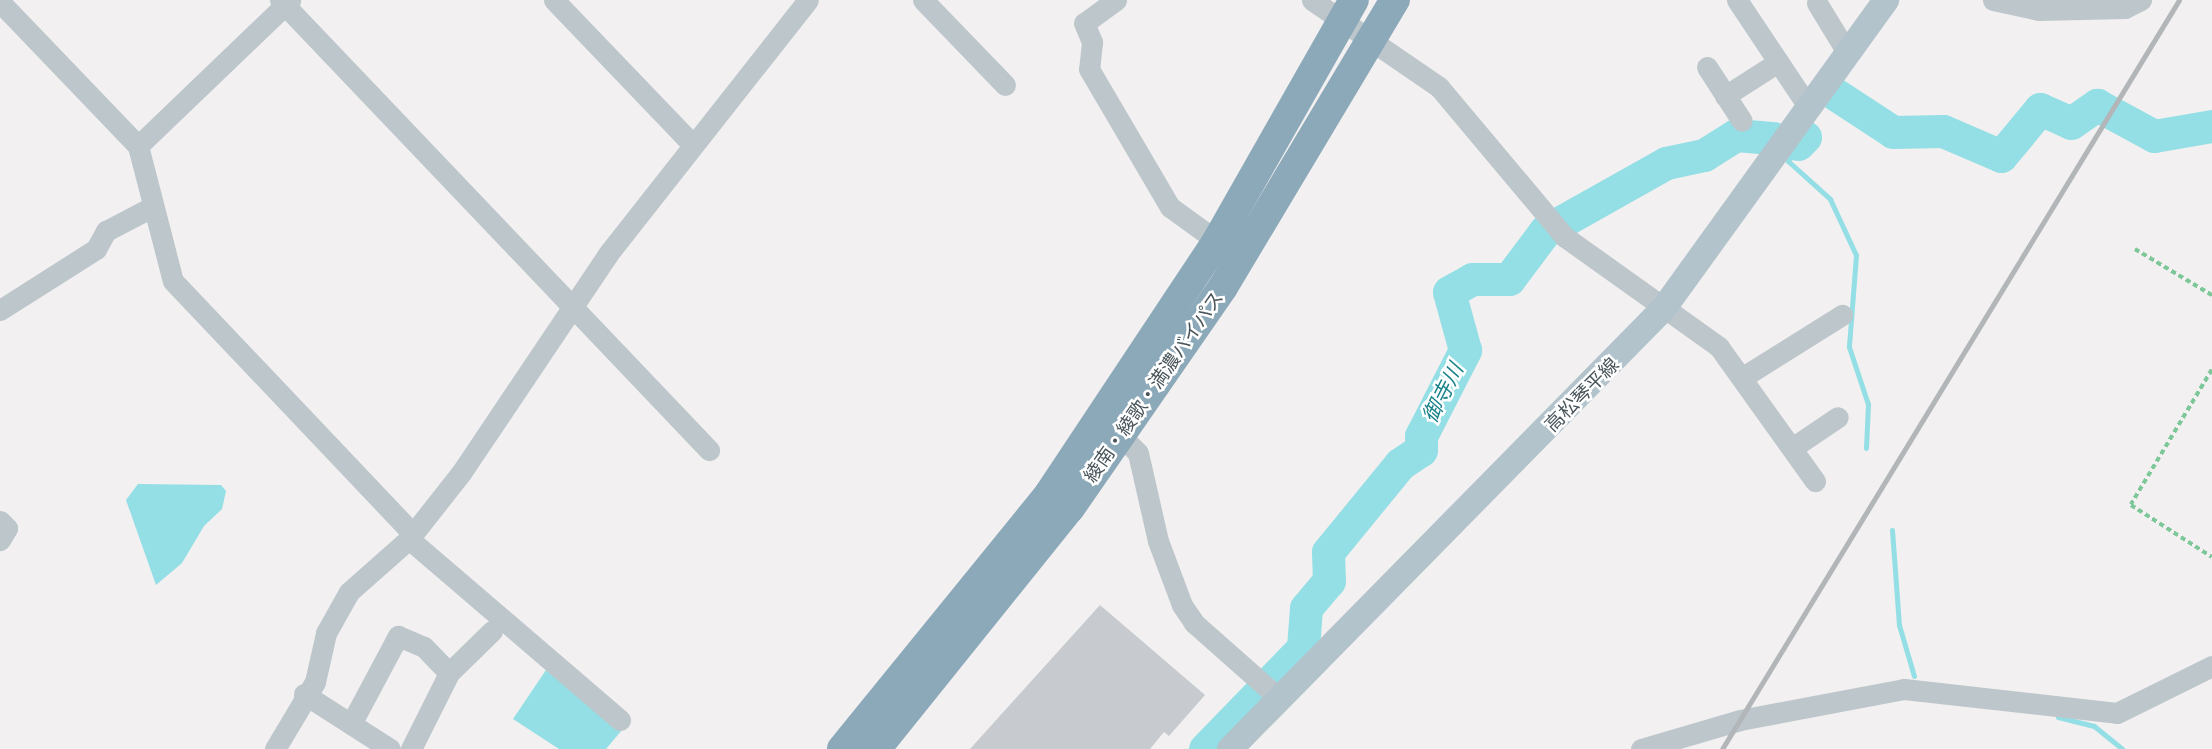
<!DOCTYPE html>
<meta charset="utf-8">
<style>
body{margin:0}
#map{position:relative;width:2212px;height:749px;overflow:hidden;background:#f2f0f0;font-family:Arial,"Noto Sans JP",sans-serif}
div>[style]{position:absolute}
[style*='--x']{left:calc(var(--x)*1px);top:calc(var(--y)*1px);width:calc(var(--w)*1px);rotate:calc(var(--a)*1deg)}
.water>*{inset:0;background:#93dfe5}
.stream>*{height:5px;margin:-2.5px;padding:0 2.5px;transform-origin:2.5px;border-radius:2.5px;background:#93dfe5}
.river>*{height:33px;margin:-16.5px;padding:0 16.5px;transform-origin:16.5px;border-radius:16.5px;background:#93dfe5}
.building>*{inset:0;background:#c7cbcf}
.path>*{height:3.5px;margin-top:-1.75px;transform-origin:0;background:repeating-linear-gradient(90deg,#7dc798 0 5px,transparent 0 8.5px)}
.minor>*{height:21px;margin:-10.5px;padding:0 10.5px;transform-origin:10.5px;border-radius:10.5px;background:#bcc6cb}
.major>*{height:26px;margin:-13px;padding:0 13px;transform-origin:13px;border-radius:13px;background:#b2c3cc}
.highway>*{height:30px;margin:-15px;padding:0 15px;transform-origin:15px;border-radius:15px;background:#8ca9ba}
.rail>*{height:5px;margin:-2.5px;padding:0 2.5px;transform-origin:2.5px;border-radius:2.5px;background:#b2b6b9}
span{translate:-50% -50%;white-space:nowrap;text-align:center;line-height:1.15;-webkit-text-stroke:5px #fff;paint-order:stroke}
.street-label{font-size:19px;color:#49555b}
.water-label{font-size:21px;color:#18828a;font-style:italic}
</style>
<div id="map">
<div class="water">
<div style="clip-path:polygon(138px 484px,221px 485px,226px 491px,222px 509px,204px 526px,182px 563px,156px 585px,126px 500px)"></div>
<div style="clip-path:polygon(546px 670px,622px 730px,606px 749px,559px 749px,513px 719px)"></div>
</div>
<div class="stream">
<div style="--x:1800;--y:144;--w:21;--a:125"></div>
<div style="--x:1788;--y:161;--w:57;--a:42.1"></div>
<div style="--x:1830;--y:199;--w:62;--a:65.1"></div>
<div style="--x:1856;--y:255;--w:92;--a:94.4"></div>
<div style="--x:1849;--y:347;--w:60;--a:71.6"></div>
<div style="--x:1868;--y:404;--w:44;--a:92.6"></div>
<div style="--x:1892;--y:530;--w:95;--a:85.8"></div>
<div style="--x:1899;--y:625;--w:53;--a:73.6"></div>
<div style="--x:2058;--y:717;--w:37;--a:14"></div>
<div style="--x:2094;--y:726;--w:36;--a:39"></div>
</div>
<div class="river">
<div style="--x:1835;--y:94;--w:69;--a:33.2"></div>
<div style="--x:1893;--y:132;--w:50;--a:-1.1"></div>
<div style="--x:1943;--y:131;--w:63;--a:23.3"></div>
<div style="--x:2001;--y:156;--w:61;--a:-50.3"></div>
<div style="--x:2040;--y:109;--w:34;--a:24"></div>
<div style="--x:2071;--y:123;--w:32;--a:-35"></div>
<div style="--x:2097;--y:105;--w:65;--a:28.5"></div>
<div style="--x:2154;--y:136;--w:59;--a:-9.8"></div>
<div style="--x:1798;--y:144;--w:10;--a:-45"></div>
<div style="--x:1205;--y:749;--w:141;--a:-45.9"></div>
<div style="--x:1303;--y:648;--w:40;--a:-85.7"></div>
<div style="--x:1306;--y:608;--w:35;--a:-50"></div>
<div style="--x:1329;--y:581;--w:29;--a:-92"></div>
<div style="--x:1328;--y:552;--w:114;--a:-50.7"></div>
<div style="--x:1400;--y:464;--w:25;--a:-34"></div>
<div style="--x:1421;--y:450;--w:14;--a:-90"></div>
<div style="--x:1421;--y:436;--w:97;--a:-62.9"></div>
<div style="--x:1465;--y:350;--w:60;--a:-105.4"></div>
<div style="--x:1449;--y:292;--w:26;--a:-29"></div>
<div style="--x:1472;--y:279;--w:37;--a:0"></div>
<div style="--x:1509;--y:279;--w:60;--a:-53.1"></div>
<div style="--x:1545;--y:231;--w:139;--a:-29.3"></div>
<div style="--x:1666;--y:163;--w:39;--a:-12"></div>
<div style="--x:1704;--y:155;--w:38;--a:-32"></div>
<div style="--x:1736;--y:135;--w:38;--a:5"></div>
</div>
<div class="building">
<div style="clip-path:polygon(1100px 605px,1205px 695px,1169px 736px,1164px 732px,1150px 749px,970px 749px)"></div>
</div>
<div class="path">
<div style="--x:2135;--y:249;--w:90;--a:30.9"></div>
<div style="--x:2212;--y:370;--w:157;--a:121"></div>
<div style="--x:2131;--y:505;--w:96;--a:32.7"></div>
</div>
<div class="minor">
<div style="--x:280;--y:0;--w:622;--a:46.37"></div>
<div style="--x:554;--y:0;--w:199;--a:46.2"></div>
<div style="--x:923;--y:0;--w:118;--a:46"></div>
<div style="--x:1116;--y:0;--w:39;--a:144"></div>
<div style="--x:1084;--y:23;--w:21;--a:67"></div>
<div style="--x:1092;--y:42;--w:27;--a:96"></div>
<div style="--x:1089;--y:69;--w:160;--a:59.6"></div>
<div style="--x:1170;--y:207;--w:58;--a:35.9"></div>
<div style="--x:1312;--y:0;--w:154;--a:34.4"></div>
<div style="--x:1439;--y:87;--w:196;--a:50"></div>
<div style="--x:1565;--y:237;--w:189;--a:35.5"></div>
<div style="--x:1719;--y:347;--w:165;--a:54.4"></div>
<div style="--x:1737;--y:0;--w:130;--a:56.3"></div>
<div style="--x:1993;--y:0;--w:47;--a:12.3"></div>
<div style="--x:2039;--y:10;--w:86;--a:-1.3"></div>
<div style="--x:2125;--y:8;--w:18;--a:-27"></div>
<div style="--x:0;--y:2;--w:199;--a:46.2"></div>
<div style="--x:138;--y:146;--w:139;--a:75.5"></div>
<div style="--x:173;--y:281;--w:346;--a:46.5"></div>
<div style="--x:1817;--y:3;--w:60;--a:58.7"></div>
<div style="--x:1707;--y:67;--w:64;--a:57.1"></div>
<div style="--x:1725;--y:96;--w:63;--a:-32.7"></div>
<div style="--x:138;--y:146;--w:211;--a:-43.8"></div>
<div style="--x:0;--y:310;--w:114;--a:-32.4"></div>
<div style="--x:96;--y:249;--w:21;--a:-61"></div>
<div style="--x:106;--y:231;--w:50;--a:-27.6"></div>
<div style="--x:1743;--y:377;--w:117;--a:-32.1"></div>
<div style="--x:1120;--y:435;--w:25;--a:45"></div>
<div style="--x:1138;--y:453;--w:90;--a:77.2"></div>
<div style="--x:1158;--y:541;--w:68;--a:69.4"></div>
<div style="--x:1182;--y:605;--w:22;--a:56"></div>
<div style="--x:1194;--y:623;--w:115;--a:41.5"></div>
<div style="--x:1792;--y:448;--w:55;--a:-34"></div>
<div style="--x:0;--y:521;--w:10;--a:45"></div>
<div style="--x:7;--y:528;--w:14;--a:120"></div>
<div style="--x:409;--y:539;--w:278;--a:40.6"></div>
<div style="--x:304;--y:694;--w:102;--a:32.6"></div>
<div style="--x:351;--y:724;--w:100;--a:-61.9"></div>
<div style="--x:398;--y:636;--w:28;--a:23"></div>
<div style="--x:424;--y:647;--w:36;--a:46"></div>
<div style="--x:275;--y:749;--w:78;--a:-59.2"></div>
<div style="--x:315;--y:682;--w:50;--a:-77.3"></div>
<div style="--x:326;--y:633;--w:47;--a:-60.7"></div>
<div style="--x:349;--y:592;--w:80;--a:-41.5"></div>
<div style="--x:409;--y:539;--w:84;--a:-51.8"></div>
<div style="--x:461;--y:473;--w:264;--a:-56.1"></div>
<div style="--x:608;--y:254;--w:323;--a:-51.8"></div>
<div style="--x:411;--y:749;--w:85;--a:-63.4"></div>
<div style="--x:449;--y:673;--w:60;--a:-44.3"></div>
<div style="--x:1641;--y:749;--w:103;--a:-16.3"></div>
<div style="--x:1740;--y:720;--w:167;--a:-10.7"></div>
<div style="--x:1904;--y:689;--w:214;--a:6.4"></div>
<div style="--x:2117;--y:713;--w:106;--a:-26.3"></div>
</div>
<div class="major">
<div style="--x:1230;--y:749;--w:619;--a:-45.46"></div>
<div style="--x:1664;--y:308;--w:380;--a:-54.2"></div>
</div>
<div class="highway">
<div style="--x:842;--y:749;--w:328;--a:-50.9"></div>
<div style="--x:1049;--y:494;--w:304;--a:-56.4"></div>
<div style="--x:1217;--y:241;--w:277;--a:-60.4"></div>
<div style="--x:876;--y:749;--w:309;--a:-51.2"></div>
<div style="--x:1070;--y:508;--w:269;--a:-55.3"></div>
<div style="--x:1223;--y:287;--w:335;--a:-59.1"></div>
</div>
<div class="rail">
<div style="--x:1722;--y:749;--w:877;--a:-58.61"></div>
</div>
<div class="street-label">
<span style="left:1154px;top:387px;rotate:-55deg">綾南・綾歌・満濃バイパス</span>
<span style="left:1582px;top:395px;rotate:-45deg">高松琴平線</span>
</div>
<div class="water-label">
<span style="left:1443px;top:393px;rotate:-63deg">御寺川</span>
</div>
</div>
